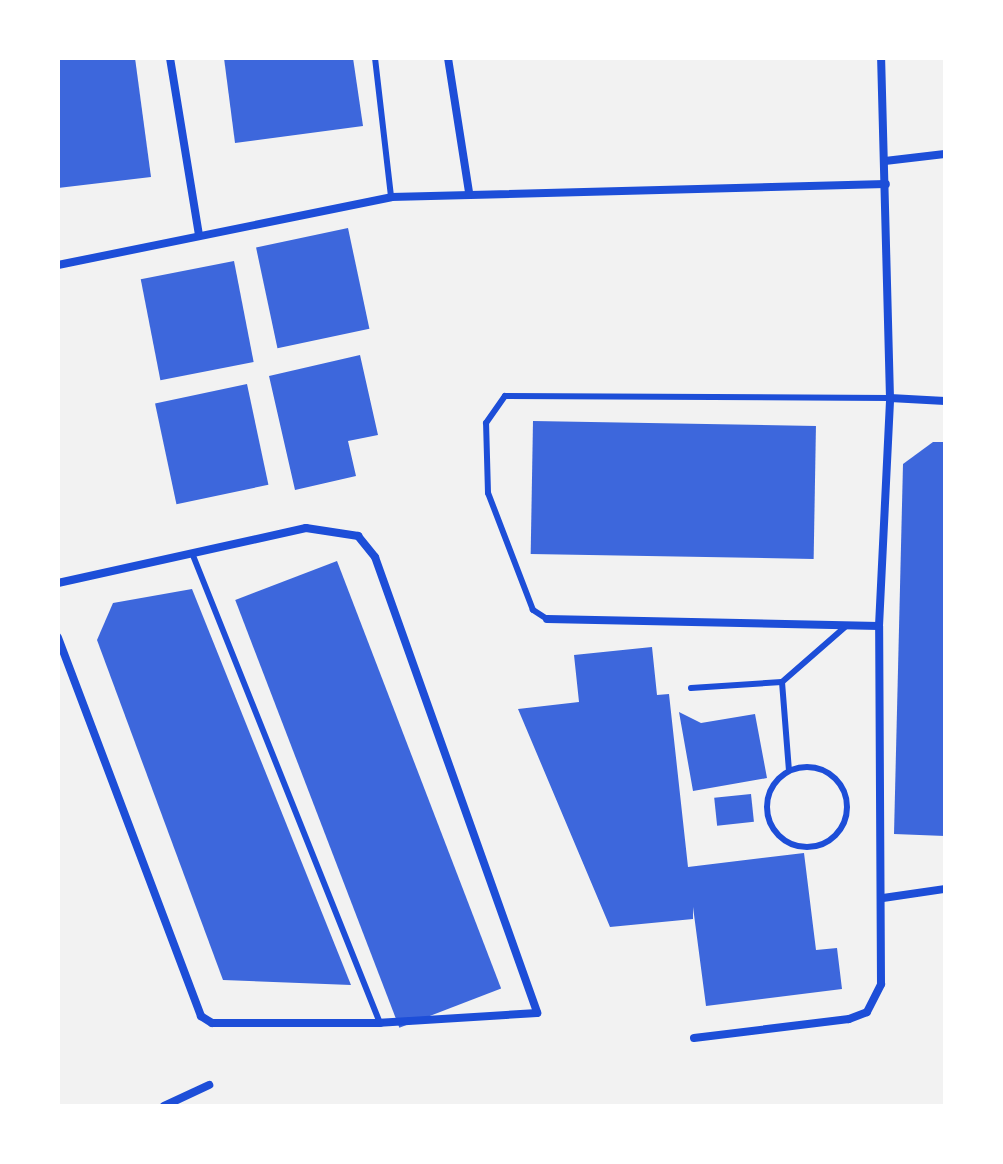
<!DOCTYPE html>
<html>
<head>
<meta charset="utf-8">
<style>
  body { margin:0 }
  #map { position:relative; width:1003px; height:1164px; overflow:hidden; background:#f2f2f2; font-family:"Work Sans",sans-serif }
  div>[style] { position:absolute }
  .building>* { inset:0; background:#3d67dc; transform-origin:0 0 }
  .service>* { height:6px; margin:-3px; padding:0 3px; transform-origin:3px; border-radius:3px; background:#1d4ed8 }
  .service>.ring { margin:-3px; padding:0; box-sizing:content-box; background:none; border:6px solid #1d4ed8; border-radius:50% }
  .minor>* { height:8px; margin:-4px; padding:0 4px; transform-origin:4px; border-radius:4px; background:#1d4ed8 }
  span { translate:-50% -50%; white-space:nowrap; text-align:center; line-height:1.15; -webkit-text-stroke:8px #fff; paint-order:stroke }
  .frame { position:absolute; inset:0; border:60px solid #fff; pointer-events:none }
</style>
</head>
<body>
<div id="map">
  <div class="building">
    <div style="clip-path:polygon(58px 58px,135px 58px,151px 177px,58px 188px)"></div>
    <div style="clip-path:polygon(224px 58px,353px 58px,363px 126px,235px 143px)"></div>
    <div style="left:348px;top:228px;width:103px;height:94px;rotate:78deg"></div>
    <div style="left:234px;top:261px;width:103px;height:95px;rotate:79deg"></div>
    <div style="clip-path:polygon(360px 355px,378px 435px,348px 441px,356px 476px,295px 490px,269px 376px)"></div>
    <div style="left:247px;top:384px;width:103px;height:94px;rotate:78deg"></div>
    <div style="left:533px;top:421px;width:283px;height:133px;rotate:1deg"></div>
    <div style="clip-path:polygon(933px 442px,945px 442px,945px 836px,894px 834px,903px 464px)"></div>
    <div style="left:337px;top:561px;width:458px;height:109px;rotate:69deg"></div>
    <div style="clip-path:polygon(192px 589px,351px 985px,223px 980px,97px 640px,113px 603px)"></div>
    <div style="clip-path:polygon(652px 647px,657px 695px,669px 694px,688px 867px,804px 853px,816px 950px,837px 948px,842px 989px,706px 1006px,693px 907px,693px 919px,610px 927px,518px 709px,579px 702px,574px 655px)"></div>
    <div style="clip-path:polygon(679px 712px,701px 723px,755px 714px,767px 778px,693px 791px)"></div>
    <div style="left:751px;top:794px;width:28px;height:37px;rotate:84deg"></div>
  </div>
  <div class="service">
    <div style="left:375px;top:58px;width:140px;rotate:83.4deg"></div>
    <div style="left:192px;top:553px;width:506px;rotate:68.2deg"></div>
    <div style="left:547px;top:619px;width:17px;rotate:-147deg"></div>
    <div style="left:533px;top:610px;width:125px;rotate:-111deg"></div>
    <div style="left:488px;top:493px;width:70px;rotate:-91.6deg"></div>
    <div style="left:486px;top:423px;width:33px;rotate:-55deg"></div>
    <div style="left:505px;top:396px;width:385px;rotate:0.3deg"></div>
    <div style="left:782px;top:682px;width:88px;rotate:85.5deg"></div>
    <div style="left:691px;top:688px;width:91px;rotate:-3.8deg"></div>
    <div style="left:782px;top:682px;width:84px;rotate:-41.1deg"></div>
    <div class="ring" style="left:767px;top:767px;width:74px;height:74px"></div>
  </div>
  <div class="minor">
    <div style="left:170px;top:58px;width:180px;rotate:80.7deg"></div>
    <div style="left:448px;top:58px;width:136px;rotate:81.1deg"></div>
    <div style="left:885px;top:161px;width:60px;rotate:-6.7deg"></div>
    <div style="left:58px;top:265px;width:340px;rotate:-11.5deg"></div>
    <div style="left:391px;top:197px;width:495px;rotate:-1.5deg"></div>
    <div style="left:890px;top:398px;width:55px;rotate:3.1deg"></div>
    <div style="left:58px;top:583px;width:254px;rotate:-12.5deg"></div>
    <div style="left:306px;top:528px;width:53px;rotate:8.7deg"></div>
    <div style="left:358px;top:536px;width:27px;rotate:51deg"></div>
    <div style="left:375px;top:557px;width:484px;rotate:70.4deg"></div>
    <div style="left:537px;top:1013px;width:157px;rotate:176.4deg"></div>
    <div style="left:380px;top:1023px;width:168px;rotate:180deg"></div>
    <div style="left:212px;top:1023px;width:13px;rotate:-148deg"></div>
    <div style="left:201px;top:1016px;width:405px;rotate:-110.7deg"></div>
    <div style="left:547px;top:619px;width:332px;rotate:1.2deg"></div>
    <div style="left:883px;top:898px;width:63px;rotate:-8.3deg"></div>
    <div style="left:694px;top:1038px;width:156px;rotate:-7deg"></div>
    <div style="left:849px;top:1019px;width:19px;rotate:-21deg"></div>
    <div style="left:867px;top:1012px;width:31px;rotate:-63deg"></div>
    <div style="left:881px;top:984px;width:358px;rotate:-90.3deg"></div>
    <div style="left:879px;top:626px;width:228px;rotate:-87.2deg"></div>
    <div style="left:890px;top:398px;width:340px;rotate:-91.5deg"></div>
    <div style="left:164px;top:1106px;width:50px;rotate:-25deg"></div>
  </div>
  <div class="frame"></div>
</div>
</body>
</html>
